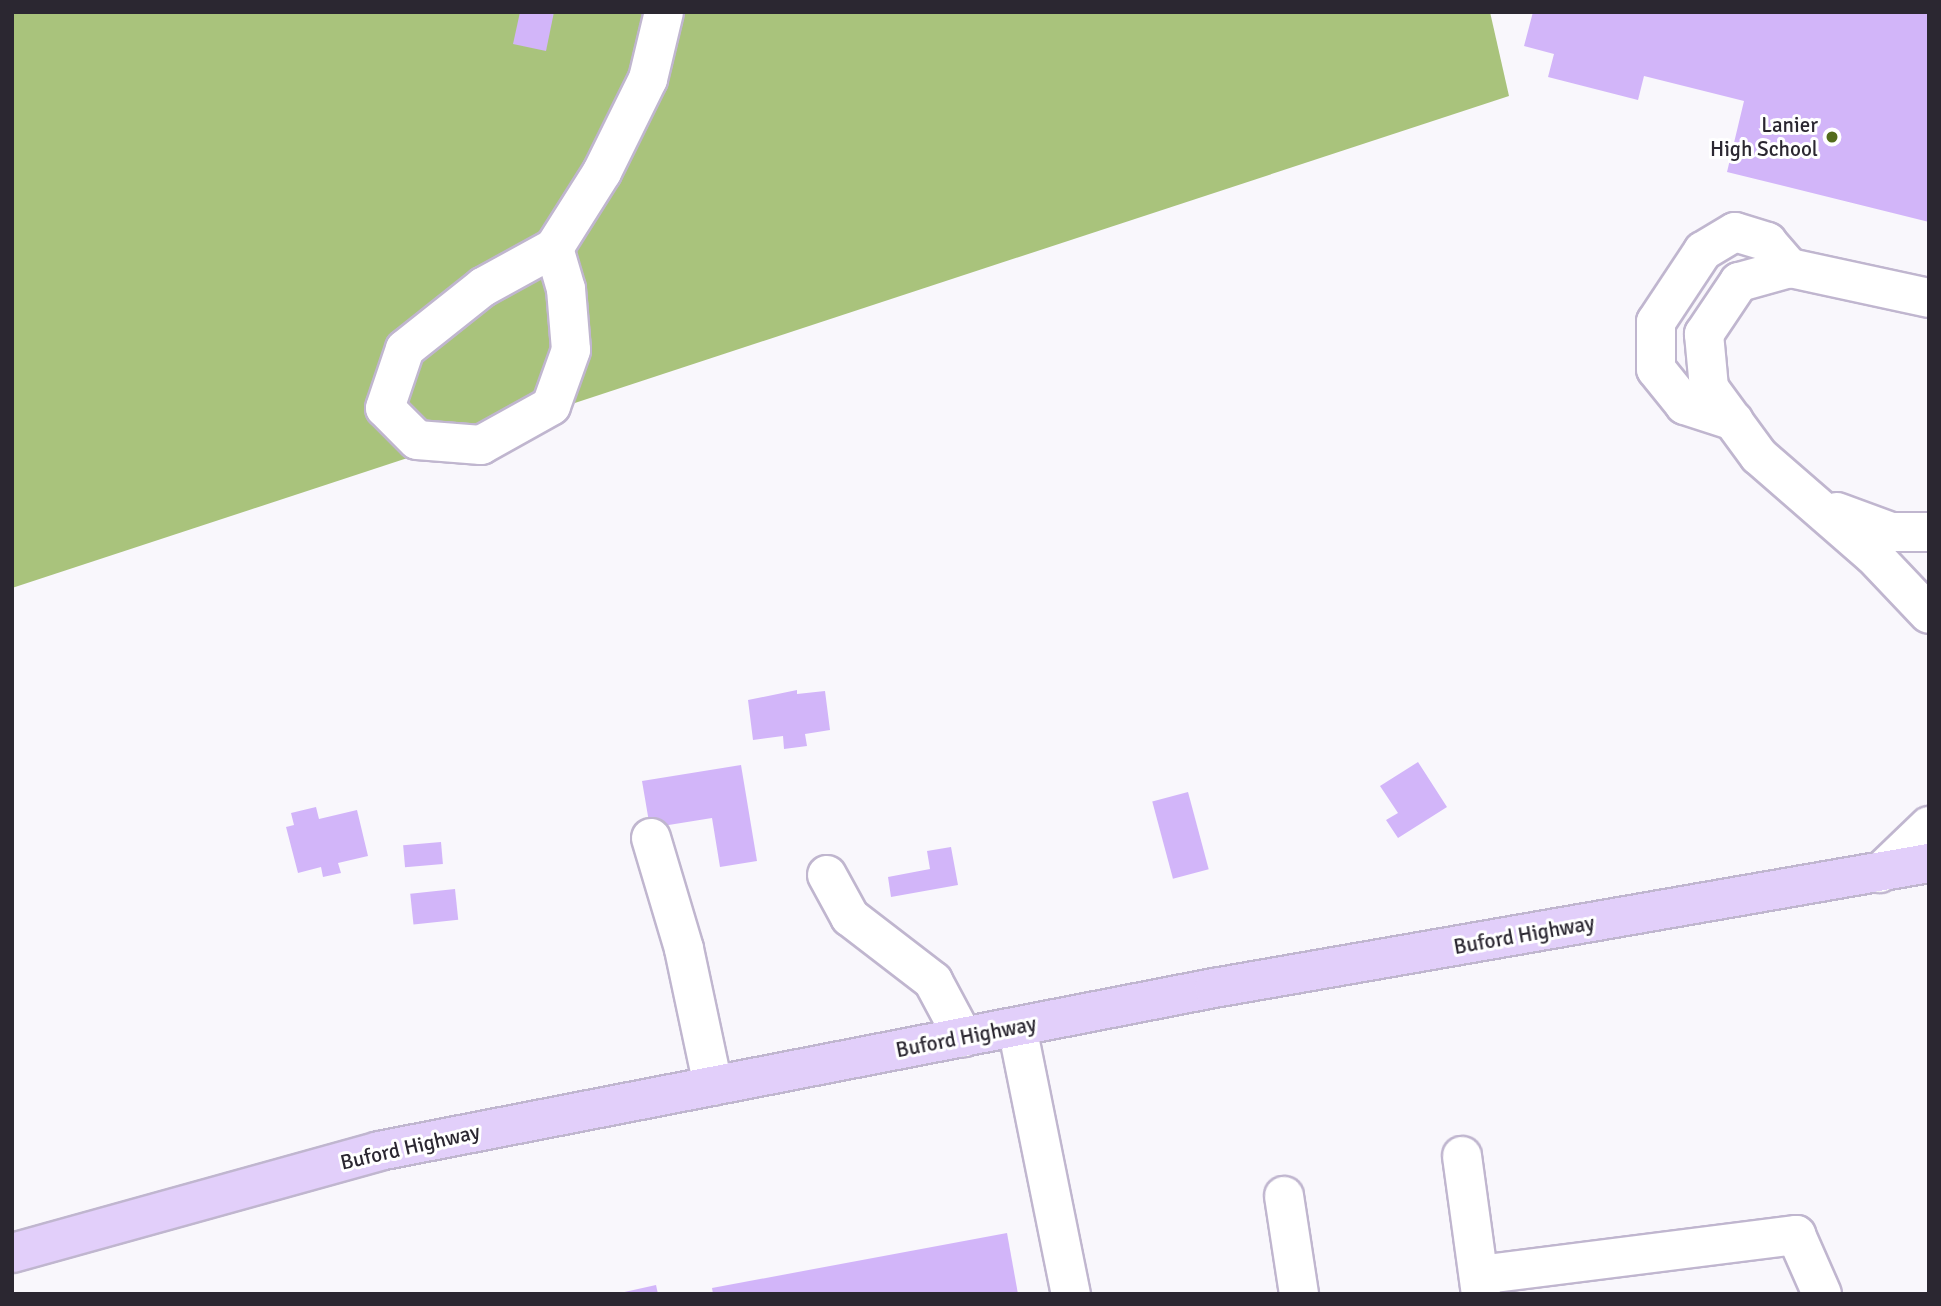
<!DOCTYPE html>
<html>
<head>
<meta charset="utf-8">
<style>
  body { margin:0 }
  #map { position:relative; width:1941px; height:1306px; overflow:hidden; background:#f9f7fc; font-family:Signika,sans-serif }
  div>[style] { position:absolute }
  .forest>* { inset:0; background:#a9c37c }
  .building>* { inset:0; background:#d2b5f9; transform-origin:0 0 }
  .roads { filter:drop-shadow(2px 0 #c0b6cf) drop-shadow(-2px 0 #c0b6cf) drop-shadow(0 2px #c0b6cf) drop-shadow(0 -2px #c0b6cf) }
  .minor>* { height:38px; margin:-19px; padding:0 19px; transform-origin:19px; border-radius:19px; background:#fff }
  .major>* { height:38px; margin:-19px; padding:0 19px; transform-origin:19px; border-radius:19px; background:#e2cffa }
  .dots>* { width:19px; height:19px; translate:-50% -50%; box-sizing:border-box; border:4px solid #fff; border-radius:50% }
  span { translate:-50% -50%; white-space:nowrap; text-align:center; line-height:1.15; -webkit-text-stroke:6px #fff; paint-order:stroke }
  .poi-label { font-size:21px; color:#2b2731 }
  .right { translate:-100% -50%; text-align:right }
  .street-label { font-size:21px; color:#2b2731 }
  .frame { position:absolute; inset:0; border:14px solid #2b2731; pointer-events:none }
</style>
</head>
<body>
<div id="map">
  <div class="forest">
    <div style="clip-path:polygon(12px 12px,1490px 12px,1509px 96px,12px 588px)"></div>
  </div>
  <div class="building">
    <div style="clip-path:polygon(520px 12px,554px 12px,546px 51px,513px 44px)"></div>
    <div style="clip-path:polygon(1533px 12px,1929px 12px,1929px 222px,1727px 172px,1744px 101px,1644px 76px,1638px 100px,1548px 77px,1554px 54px,1524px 46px)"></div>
    <div style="clip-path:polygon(797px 690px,797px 694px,825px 691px,830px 730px,805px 734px,807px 746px,784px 749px,783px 736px,753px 740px,748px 700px)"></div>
    <div style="clip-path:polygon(1418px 762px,1447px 807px,1398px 838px,1386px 820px,1398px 813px,1380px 786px)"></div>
    <div style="clip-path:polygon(741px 765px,757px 861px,720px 867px,712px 818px,650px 828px,642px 781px)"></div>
    <div style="left:1188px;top:792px;width:80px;height:37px;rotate:75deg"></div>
    <div style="clip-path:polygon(316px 807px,319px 819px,357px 810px,368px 856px,338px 863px,341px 873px,323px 877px,321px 867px,298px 873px,286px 827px,294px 825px,291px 813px)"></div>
    <div style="left:441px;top:842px;width:22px;height:38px;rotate:85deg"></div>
    <div style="clip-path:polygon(951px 847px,958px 885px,891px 897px,888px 877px,930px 869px,927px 851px)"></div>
    <div style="left:455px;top:889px;width:31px;height:45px;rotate:84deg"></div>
    <div style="clip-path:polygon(1007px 1233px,1018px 1294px,713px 1294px,712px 1288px)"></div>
    <div style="clip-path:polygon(656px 1285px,658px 1294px,620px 1294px,620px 1293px)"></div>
  </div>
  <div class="roads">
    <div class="minor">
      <div style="left:554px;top:248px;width:43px;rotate:73.7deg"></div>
      <div style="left:566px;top:289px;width:61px;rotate:85.3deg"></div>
      <div style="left:571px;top:350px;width:59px;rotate:109.7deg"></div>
      <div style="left:551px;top:406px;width:80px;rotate:150.9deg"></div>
      <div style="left:481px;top:445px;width:64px;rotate:-175.5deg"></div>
      <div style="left:417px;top:440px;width:45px;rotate:-135deg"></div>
      <div style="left:385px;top:408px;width:62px;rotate:-71.3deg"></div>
      <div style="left:405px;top:349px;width:100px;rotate:-38.5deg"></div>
      <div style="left:483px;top:287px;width:81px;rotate:-28.8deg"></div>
      <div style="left:554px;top:248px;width:90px;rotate:-57.7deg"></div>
      <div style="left:602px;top:172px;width:104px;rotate:-63.7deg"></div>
      <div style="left:648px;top:79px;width:69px;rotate:-76.6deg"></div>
      <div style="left:1929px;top:298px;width:142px;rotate:-167.8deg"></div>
      <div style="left:1790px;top:268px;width:53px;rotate:164.6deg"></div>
      <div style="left:1739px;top:282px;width:63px;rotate:123.9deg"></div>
      <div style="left:1704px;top:334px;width:54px;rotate:84.7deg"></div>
      <div style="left:1709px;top:388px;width:84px;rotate:53.7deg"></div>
      <div style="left:1759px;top:456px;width:151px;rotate:41deg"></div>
      <div style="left:1873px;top:555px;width:81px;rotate:46.5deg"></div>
      <div style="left:1734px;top:421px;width:52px;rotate:-161.9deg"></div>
      <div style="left:1685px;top:405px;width:46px;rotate:-128.9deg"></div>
      <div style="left:1656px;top:369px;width:47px;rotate:-90deg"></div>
      <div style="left:1656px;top:322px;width:85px;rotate:-56.5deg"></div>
      <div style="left:1703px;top:251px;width:37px;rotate:-31deg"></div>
      <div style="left:1735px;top:232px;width:34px;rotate:17deg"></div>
      <div style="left:1767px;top:242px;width:35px;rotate:49deg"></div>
      <div style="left:1837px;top:512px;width:58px;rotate:20.3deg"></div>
      <div style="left:1891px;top:532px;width:38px"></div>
      <div style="left:651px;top:838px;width:116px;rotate:73.4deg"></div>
      <div style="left:684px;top:949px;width:140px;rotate:78deg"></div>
      <div style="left:1880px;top:873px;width:68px;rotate:-43.8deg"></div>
      <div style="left:827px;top:875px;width:48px;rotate:61.3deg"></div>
      <div style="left:850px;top:917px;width:105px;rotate:37.6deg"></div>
      <div style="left:933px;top:981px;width:64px;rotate:61.8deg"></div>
      <div style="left:1017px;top:1027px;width:272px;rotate:78.6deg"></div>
      <div style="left:1462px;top:1156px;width:139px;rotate:82.2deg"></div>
      <div style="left:1284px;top:1196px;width:99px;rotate:81.3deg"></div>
      <div style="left:1479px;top:1275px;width:320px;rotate:-7.2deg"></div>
      <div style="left:1796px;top:1235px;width:64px;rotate:66.2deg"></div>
    </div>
    <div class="major">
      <div style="left:12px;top:1253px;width:381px;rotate:-15.5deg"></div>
      <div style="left:379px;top:1151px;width:851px;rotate:-11.05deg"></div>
      <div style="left:1214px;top:988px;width:726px;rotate:-9.92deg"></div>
    </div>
  </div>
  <div class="dots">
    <div style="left:1832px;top:137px;background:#536b1c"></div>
  </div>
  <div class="poi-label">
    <span class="right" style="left:1818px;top:137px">Lanier<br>High School</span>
  </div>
  <div class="street-label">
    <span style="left:1524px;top:935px;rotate:-10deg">Buford Highway</span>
    <span style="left:966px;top:1037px;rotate:-11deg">Buford Highway</span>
    <span style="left:410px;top:1147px;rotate:-13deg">Buford Highway</span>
  </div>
  <div class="frame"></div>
</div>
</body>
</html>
